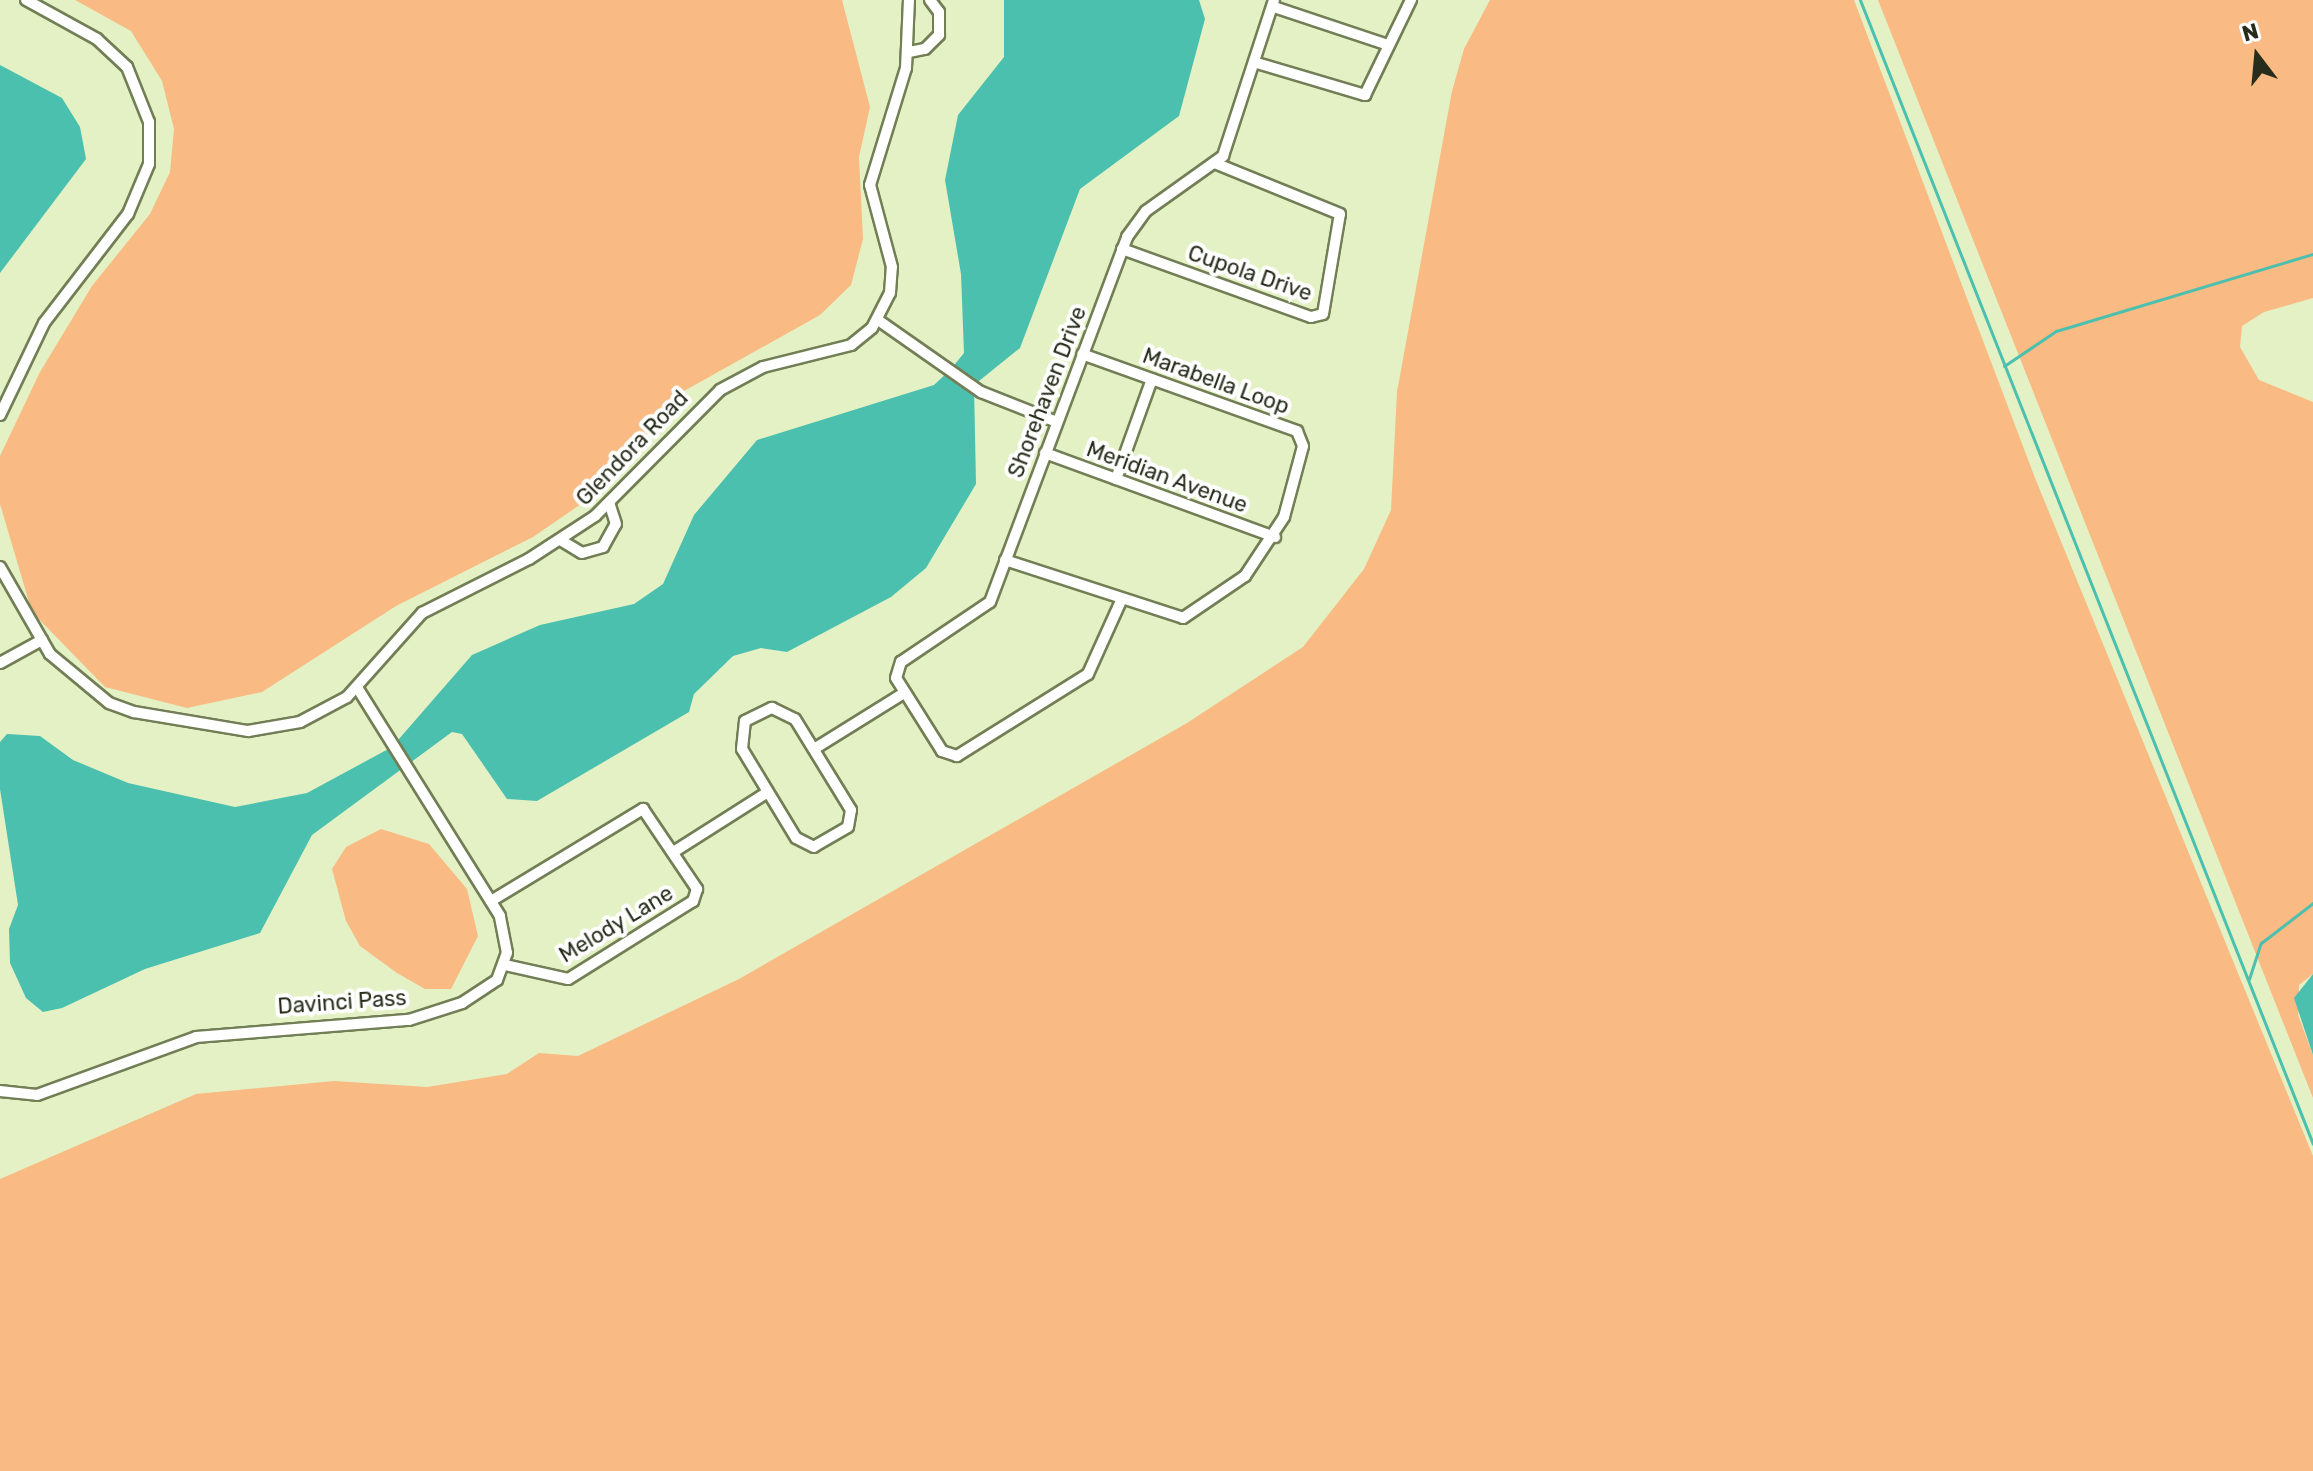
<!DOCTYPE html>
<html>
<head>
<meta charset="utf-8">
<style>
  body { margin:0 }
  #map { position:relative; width:2313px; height:1471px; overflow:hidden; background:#e3f1c4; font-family:Rubik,sans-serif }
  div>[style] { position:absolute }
  .green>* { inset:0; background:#f9ba83 }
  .water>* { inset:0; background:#4cc0af }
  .stream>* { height:3px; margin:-1.5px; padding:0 1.5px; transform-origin:1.5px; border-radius:1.5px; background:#4cc0af }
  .roads { filter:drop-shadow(2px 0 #727e55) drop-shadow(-2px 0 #727e55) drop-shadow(0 2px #727e55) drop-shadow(0 -2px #727e55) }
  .street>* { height:10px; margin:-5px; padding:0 5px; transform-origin:5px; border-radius:5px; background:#fff }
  span { translate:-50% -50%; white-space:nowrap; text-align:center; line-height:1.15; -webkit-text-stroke:8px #fff; paint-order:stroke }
  .street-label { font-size:22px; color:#272c1b }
  .north { position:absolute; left:2217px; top:16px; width:80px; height:80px; -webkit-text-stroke:6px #fff; paint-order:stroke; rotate:344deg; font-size:22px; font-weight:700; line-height:32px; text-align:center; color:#272c1b }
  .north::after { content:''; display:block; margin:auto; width:28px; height:36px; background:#272c1b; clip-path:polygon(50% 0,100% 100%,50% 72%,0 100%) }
</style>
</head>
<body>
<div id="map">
  <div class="green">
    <div style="clip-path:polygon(75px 0,842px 0,870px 107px,859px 157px,863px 239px,851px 285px,820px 315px,684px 391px,597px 493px,533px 537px,396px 606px,262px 692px,187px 708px,105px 687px,32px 612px,0 504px,0 456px,40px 372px,92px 286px,150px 214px,170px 172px,174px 129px,162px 81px,131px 31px)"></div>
    <div style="clip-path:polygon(1490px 0,1854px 0,2035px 478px,2313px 1156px,2313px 1471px,0 1471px,0 1179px,196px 1094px,334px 1081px,427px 1087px,507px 1074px,539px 1053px,578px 1056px,739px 979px,1187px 723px,1303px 647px,1364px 569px,1391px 510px,1397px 392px,1452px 91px,1464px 49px)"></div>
    <div style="clip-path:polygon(1878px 0,2313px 0,2313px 298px,2264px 312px,2242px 326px,2240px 347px,2259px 380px,2313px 402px,2313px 974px,2299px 985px,2298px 1015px,2313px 1055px,2313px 1098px)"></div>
    <div style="clip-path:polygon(381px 829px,429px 844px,467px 889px,478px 936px,451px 989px,425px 989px,397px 973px,360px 946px,346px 921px,332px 869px,346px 847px)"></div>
  </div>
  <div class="water">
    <div style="clip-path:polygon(1004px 0,1199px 0,1205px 19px,1179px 116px,1080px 189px,1020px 348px,974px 385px,976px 484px,926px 568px,891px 597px,787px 652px,761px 648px,733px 656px,694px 694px,689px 712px,537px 801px,507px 799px,462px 734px,452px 732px,312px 835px,260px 933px,145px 969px,62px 1008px,43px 1012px,26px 998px,10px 963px,9px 929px,18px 905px,0 789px,0 742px,7px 734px,40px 736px,73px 760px,128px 783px,235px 807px,307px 793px,392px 747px,472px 655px,540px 625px,634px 604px,663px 584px,694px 515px,757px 440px,934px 385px,951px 369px,964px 353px,961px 274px,945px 180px,958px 115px,1004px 57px)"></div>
    <div style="clip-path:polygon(0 65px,62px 98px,80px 127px,86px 159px,0 273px)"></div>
    <div style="clip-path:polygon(2313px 974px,2313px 1055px,2294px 998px)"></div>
  </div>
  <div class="stream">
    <div style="left:1860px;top:0;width:1230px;rotate:68.4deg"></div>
    <div style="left:2004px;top:366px;width:63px;rotate:-33.9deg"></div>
    <div style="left:2056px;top:331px;width:268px;rotate:-16.7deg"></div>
    <div style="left:2249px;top:979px;width:38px;rotate:-72deg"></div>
    <div style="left:2261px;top:943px;width:66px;rotate:-37.6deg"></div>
  </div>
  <div class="roads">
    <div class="street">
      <div style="left:1274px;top:7px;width:120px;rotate:18.4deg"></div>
      <div style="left:909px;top:52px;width:16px;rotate:-11deg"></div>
      <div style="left:925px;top:49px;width:20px;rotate:-45deg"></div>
      <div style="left:939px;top:35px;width:23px;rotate:-90deg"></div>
      <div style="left:939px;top:12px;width:15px;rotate:-127deg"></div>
      <div style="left:1257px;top:63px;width:113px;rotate:16.5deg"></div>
      <div style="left:1365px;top:95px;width:106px;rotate:-64.2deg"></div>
      <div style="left:1122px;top:249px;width:201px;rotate:19.8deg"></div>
      <div style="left:1311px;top:317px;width:12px;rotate:-14deg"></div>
      <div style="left:1323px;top:314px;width:101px;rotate:-80.4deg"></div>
      <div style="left:1340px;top:214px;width:133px;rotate:-157.9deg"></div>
      <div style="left:878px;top:320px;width:126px;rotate:35deg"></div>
      <div style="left:981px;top:392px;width:82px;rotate:21.5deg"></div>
      <div style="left:0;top:415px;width:102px;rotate:-64.4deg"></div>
      <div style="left:44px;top:323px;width:138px;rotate:-52.4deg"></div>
      <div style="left:128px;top:214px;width:54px;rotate:-67.2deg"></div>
      <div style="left:149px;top:164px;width:42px;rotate:-90deg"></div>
      <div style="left:149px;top:122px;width:59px;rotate:-111.8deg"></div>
      <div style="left:127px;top:67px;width:41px;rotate:-137deg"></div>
      <div style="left:97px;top:39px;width:81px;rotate:-151.2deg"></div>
      <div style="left:1045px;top:453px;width:245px;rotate:20.1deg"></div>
      <div style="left:1116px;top:479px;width:106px;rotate:-70.2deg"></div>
      <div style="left:562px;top:541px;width:23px;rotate:31deg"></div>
      <div style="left:582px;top:553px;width:22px;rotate:-16deg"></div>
      <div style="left:603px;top:547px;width:26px;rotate:-61deg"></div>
      <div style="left:616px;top:524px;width:22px;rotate:-108deg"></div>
      <div style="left:1005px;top:560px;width:187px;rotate:18deg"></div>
      <div style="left:1183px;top:618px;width:75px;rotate:-34.1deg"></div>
      <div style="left:1245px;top:576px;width:71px;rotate:-56.5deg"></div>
      <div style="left:1284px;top:517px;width:73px;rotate:-75deg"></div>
      <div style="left:1303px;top:446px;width:16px;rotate:-112deg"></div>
      <div style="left:1297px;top:431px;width:228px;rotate:-160.3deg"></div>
      <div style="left:0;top:567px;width:100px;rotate:60.1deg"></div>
      <div style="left:50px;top:654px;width:77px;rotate:39.7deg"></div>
      <div style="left:109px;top:703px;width:27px;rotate:20deg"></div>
      <div style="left:134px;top:712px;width:116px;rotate:9.5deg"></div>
      <div style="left:248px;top:731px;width:53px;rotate:-9.8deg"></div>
      <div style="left:300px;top:722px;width:53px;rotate:-28deg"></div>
      <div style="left:347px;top:697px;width:113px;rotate:-48.2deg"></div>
      <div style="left:422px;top:613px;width:120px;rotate:-26.8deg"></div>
      <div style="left:529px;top:559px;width:79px;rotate:-33.1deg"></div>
      <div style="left:595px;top:516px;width:177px;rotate:-45.2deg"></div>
      <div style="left:720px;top:390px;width:49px;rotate:-28.1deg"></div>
      <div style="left:763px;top:367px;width:91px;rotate:-14deg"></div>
      <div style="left:851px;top:345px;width:27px;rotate:-39deg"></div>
      <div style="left:872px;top:328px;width:39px;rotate:-63deg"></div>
      <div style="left:890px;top:293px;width:26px;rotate:-86deg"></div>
      <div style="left:892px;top:267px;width:85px;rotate:-105deg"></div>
      <div style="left:870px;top:185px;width:122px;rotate:-72.9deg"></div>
      <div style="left:906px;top:68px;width:68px;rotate:-87.5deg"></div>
      <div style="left:1120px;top:603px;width:78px;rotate:114.3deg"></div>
      <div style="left:1088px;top:674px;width:155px;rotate:148deg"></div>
      <div style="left:957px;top:756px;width:16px;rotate:-162deg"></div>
      <div style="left:942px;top:751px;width:86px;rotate:-122.2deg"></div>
      <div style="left:896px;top:678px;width:17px;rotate:-73deg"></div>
      <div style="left:901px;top:662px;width:107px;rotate:-34deg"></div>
      <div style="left:990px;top:602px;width:390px;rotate:-69.4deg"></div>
      <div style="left:1127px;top:237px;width:32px;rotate:-54deg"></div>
      <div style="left:1146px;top:211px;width:95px;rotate:-35.5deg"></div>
      <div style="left:1223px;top:156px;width:164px;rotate:-71.9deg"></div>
      <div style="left:0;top:663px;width:48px;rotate:-28.7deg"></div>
      <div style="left:772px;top:708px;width:25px;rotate:26deg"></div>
      <div style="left:795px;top:719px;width:107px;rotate:58.4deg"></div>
      <div style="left:851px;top:810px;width:17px;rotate:100deg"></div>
      <div style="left:848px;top:827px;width:39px;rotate:150deg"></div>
      <div style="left:814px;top:847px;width:20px;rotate:-153deg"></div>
      <div style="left:796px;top:838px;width:104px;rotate:-121.2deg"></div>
      <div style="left:742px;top:749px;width:28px;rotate:-84deg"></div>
      <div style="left:745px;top:721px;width:30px;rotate:-26deg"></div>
      <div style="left:814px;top:749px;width:106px;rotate:-31.9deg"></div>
      <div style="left:675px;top:851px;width:110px;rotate:-32.4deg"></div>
      <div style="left:491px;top:901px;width:178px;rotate:-31.2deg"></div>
      <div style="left:643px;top:809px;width:97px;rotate:56deg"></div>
      <div style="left:697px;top:889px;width:13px;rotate:108deg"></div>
      <div style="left:693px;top:901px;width:147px;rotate:148deg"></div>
      <div style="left:568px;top:979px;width:65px;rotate:-167.5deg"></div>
      <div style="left:0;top:1091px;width:37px;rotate:6deg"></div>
      <div style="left:37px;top:1095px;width:169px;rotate:-20deg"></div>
      <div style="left:196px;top:1037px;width:214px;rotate:-4.6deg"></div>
      <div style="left:409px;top:1020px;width:56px;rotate:-17.8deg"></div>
      <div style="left:462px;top:1003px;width:42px;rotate:-33.3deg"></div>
      <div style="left:497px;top:980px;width:29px;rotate:-70deg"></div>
      <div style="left:507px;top:953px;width:38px;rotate:-101deg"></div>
      <div style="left:500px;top:916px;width:270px;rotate:-122deg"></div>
    </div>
  </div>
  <div class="street-label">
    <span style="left:1250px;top:273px;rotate:19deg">Cupola Drive</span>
    <span style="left:1216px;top:381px;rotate:20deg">Marabella Loop</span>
    <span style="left:1047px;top:392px;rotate:-69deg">Shorehaven Drive</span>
    <span style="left:632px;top:448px;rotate:-46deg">Glendora Road</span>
    <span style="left:1167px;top:477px;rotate:20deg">Meridian Avenue</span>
    <span style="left:616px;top:924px;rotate:-31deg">Melody Lane</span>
    <span style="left:342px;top:1002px;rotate:-4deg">Davinci Pass</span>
  </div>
  <div class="north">N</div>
</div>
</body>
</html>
